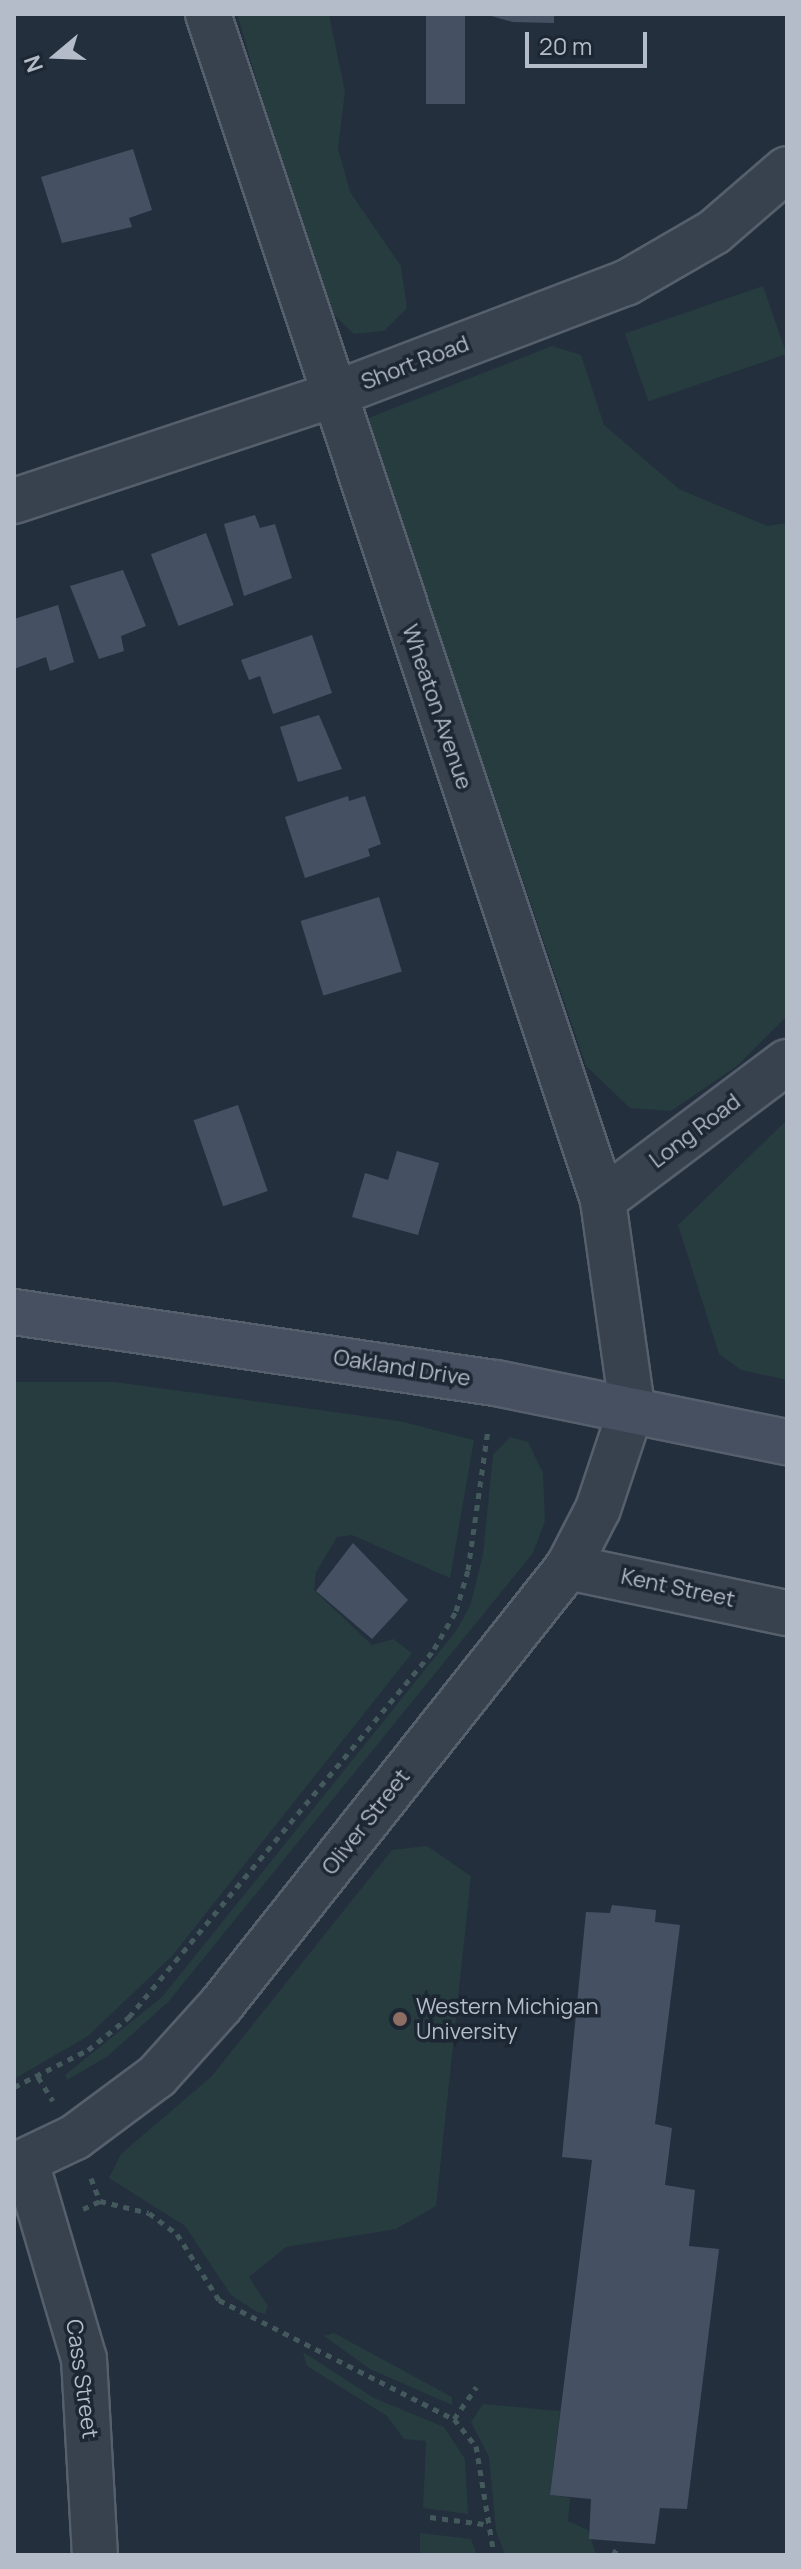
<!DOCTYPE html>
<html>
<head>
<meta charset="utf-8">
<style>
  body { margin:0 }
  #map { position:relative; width:801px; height:2569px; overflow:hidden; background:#242f3e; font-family:Manrope,sans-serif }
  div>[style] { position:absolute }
  .green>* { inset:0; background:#263c3f; transform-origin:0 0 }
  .building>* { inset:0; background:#455162; transform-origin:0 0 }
  .path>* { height:5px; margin-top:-2.5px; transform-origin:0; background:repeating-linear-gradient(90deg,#44595c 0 6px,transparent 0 12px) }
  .roads { filter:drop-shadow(2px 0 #565f6c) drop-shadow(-2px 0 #565f6c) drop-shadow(0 2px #565f6c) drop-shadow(0 -2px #565f6c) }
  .street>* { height:44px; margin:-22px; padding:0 22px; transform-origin:22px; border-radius:22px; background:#38414e }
  .secondary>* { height:44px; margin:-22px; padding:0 22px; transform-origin:22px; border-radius:22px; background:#465061 }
  .dots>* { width:22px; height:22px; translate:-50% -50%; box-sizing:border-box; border:4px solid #1d2633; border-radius:50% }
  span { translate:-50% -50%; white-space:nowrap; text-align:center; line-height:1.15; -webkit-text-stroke:7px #1d2633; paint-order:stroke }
  .street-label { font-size:22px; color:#b4bcc9 }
  .poi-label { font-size:22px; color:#b4bcc9 }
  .left { translate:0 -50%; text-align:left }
  .frame { position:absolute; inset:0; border:16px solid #b4bcc9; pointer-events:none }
  .north { position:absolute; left:16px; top:16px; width:80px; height:80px; -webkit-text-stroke:6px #1d2633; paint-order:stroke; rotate:251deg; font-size:22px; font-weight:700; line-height:32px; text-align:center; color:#b4bcc9 }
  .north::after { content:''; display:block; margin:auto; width:28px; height:36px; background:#b4bcc9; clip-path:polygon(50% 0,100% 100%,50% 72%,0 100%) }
  .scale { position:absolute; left:525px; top:32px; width:122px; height:36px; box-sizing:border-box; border:4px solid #b4bcc9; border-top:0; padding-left:10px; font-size:24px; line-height:28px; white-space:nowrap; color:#b4bcc9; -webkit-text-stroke:6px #1d2633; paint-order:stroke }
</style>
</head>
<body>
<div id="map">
  <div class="green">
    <div style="clip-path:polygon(237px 14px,329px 14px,345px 92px,338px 148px,350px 192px,401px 266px,407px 308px,384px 331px,354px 334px,334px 315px,316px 282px)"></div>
    <div style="left:763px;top:286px;width:72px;height:146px;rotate:71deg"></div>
    <div style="clip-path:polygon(552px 346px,581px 355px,604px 425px,679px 489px,767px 526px,787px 523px,787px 1016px,737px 1066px,671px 1111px,630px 1108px,586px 1066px,366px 419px)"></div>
    <div style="clip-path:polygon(787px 1120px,787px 1380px,741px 1370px,719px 1354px,678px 1225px)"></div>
    <div style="clip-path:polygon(14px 1382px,115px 1382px,399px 1421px,474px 1440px,450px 1578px,352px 1535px,337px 1537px,316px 1572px,314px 1590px,372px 1645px,393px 1639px,412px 1653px,172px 1956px,88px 2036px,14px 2079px)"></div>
    <div style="clip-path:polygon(510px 1437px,528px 1442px,543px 1473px,545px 1521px,533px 1553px,168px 2002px,108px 2056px,67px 2080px,65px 2075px,162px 1997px,456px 1631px,470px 1606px,483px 1554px,493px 1455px)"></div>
    <div style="clip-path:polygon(427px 1846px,471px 1876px,436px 2206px,396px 2229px,286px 2247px,249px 2277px,268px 2306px,265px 2314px,257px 2312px,231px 2295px,185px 2226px,109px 2178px,121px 2154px,211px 2077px,392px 1850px)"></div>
    <div style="clip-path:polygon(334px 2333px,452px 2397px,452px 2405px,370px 2369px,324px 2336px)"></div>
    <div style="clip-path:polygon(303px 2352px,374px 2398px,444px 2427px,465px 2459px,468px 2514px,423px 2508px,426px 2441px,404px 2439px,387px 2416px,307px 2366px)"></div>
    <div style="clip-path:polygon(483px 2404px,560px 2411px,550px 2495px,570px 2498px,568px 2521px,588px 2530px,596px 2555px,505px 2555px,496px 2531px,489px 2457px,471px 2422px)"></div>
    <div style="clip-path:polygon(420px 2533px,471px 2539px,477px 2555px,420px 2555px)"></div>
  </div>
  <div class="building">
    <div style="left:426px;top:14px;width:39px;height:90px"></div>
    <div style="clip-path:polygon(484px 14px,554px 14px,554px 23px,513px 22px)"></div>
    <div style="clip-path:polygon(133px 149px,152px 210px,129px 218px,132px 227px,62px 243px,41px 177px)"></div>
    <div style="clip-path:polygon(255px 515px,260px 528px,275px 524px,292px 578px,244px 596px,224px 524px)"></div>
    <div style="left:206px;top:533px;width:77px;height:59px;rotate:69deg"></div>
    <div style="clip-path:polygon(123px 570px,146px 626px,121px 636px,124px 651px,99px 659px,70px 586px)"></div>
    <div style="clip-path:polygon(58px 605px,74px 662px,50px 671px,46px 657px,14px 669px,14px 619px)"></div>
    <div style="clip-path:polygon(312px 635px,332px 693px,273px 714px,260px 676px,249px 680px,241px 660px)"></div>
    <div style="clip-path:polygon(319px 715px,342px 769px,298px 782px,280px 727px)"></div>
    <div style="clip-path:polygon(348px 796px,349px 801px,365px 796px,381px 844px,368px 849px,370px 856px,305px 878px,285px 817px)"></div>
    <div style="left:379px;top:897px;width:78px;height:82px;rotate:73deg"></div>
    <div style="left:238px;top:1105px;width:91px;height:47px;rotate:71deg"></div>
    <div style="clip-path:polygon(397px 1151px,439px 1163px,418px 1235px,352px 1217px,365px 1173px,388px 1180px)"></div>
    <div style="clip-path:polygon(353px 1543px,408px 1600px,372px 1639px,316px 1591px)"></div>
    <div style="clip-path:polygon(612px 1905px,656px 1910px,655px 1922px,680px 1925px,655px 2124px,672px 2128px,665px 2185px,695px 2190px,689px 2246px,719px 2249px,687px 2509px,660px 2508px,655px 2544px,589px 2539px,591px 2499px,550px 2495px,592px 2160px,562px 2157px,586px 1912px,610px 1913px)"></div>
  </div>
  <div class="path">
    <div style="left:38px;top:2077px;width:28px;rotate:58deg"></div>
    <div style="left:14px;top:2087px;width:83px;rotate:-26.6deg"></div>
    <div style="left:88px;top:2050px;width:53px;rotate:-38.8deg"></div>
    <div style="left:129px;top:2017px;width:478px;rotate:-50.3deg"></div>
    <div style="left:434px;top:1649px;width:44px;rotate:-59.9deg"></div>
    <div style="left:456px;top:1611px;width:43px;rotate:-73.7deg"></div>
    <div style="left:468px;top:1570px;width:141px;rotate:-81.9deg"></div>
    <div style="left:91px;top:2178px;width:25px;rotate:69deg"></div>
    <div style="left:100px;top:2201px;width:50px;rotate:13.8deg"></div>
    <div style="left:149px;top:2213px;width:35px;rotate:37deg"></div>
    <div style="left:177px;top:2234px;width:78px;rotate:57.5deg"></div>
    <div style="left:219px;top:2300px;width:263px;rotate:26.9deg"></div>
    <div style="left:454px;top:2419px;width:35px;rotate:51deg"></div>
    <div style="left:476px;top:2446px;width:110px;rotate:80.6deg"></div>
    <div style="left:83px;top:2209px;width:19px;rotate:-25deg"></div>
    <div style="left:454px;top:2419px;width:39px;rotate:-55deg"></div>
    <div style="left:430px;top:2517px;width:54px;rotate:7.4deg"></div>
    <div style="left:613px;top:2555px;width:12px;rotate:-59deg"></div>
  </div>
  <div class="roads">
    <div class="street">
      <div style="left:14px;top:501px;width:335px;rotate:-18.4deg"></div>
      <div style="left:332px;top:395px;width:315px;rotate:-20.9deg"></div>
      <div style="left:626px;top:283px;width:102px;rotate:-30.1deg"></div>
      <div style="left:714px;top:232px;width:96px;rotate:-40.8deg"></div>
      <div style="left:603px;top:1200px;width:230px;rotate:-36.9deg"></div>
      <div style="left:568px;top:1567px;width:224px;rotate:11.9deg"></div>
      <div style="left:26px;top:2162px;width:205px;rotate:73.6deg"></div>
      <div style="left:84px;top:2359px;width:196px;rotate:86.8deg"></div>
      <div style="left:14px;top:2166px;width:68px;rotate:-25.4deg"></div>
      <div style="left:75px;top:2137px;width:102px;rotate:-36.6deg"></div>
      <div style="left:157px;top:2076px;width:96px;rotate:-48deg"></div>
      <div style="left:221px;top:2005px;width:559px;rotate:-51.61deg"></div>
      <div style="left:568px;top:1567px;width:65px;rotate:-62.7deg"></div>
      <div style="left:598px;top:1509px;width:108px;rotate:-71.6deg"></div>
      <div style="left:632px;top:1407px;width:209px;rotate:-98deg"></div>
      <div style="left:603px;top:1200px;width:1250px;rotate:-108.42deg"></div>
    </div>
    <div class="secondary">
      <div style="left:14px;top:1312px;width:487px;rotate:8.4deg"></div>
      <div style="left:496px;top:1383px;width:297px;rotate:11.5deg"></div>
    </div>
  </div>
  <div class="dots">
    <div style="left:400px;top:2019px;background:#8d6e63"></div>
  </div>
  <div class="street-label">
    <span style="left:415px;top:363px;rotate:-21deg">Short Road</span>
    <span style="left:437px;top:707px;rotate:71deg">Wheaton Avenue</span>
    <span style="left:695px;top:1131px;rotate:-37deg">Long Road</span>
    <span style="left:402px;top:1368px;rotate:9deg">Oakland Drive</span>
    <span style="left:678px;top:1588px;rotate:12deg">Kent Street</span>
    <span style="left:366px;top:1822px;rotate:-52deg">Oliver Street</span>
    <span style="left:82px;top:2379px;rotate:82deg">Cass Street</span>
  </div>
  <div class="poi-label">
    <span class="left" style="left:416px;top:2019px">Western Michigan<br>University</span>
  </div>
  <div class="frame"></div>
  <div class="north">N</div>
  <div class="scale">20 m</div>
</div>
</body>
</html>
